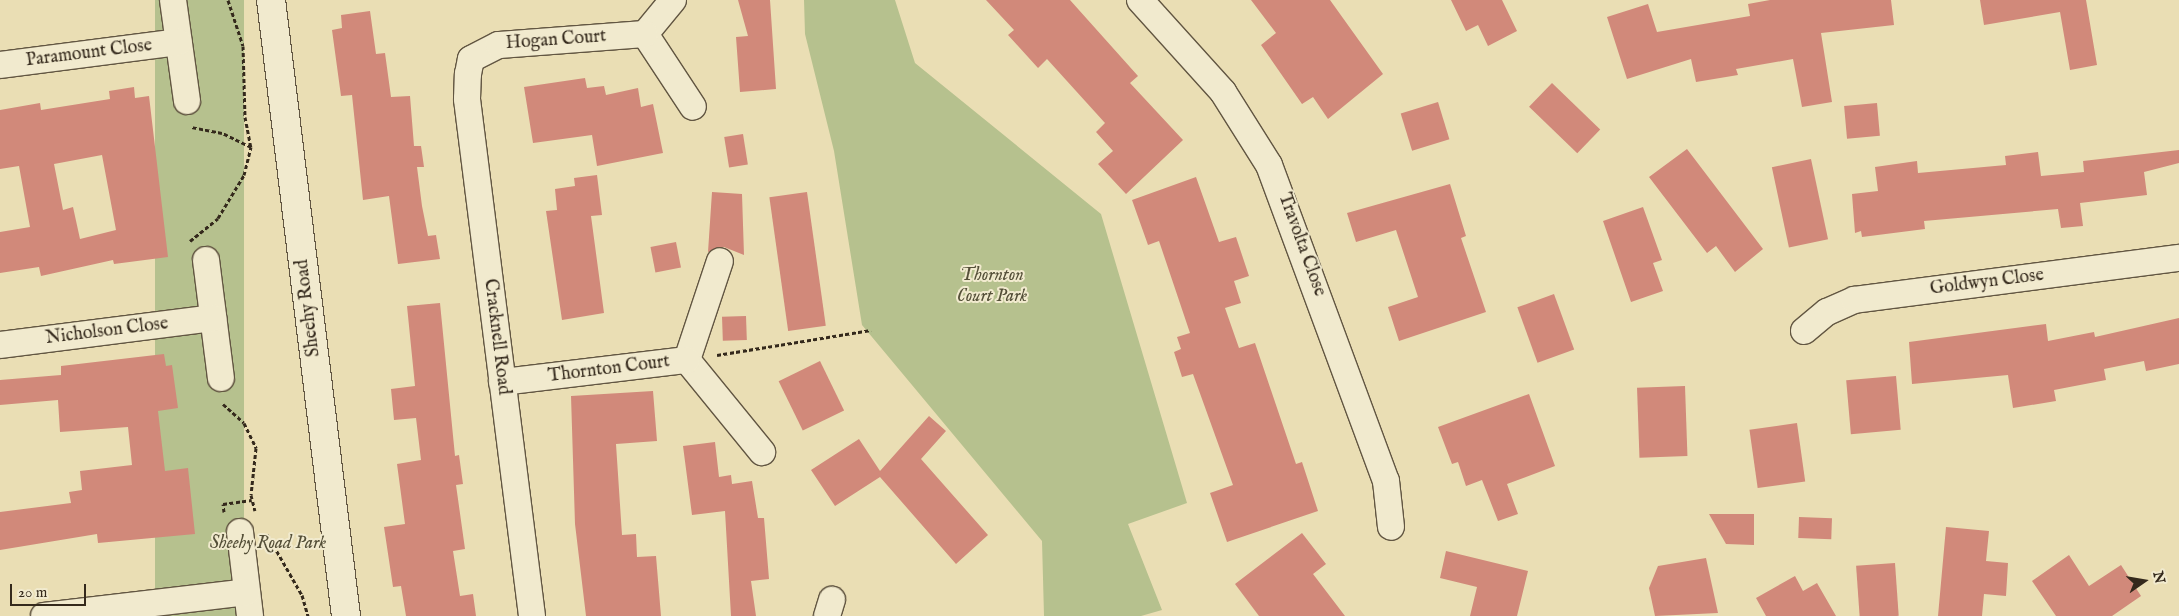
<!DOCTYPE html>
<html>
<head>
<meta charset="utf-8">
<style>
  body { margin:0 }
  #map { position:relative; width:2179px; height:616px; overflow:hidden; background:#eadeb4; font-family:"IM FELL English",serif }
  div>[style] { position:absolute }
  .green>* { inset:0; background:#b6c18e; transform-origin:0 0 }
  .building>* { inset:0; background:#d1897a; transform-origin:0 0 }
  .path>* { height:3px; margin-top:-1.5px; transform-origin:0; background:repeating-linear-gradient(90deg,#34291c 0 4px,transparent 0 6.5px) }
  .roads { filter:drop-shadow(1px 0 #625642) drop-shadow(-1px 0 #625642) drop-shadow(0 1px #625642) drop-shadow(0 -1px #625642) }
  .street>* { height:26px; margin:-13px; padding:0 13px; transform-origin:13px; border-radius:13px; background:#f1eace }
  .secondary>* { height:28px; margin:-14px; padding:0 14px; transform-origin:14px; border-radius:14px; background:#f1eace }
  span { translate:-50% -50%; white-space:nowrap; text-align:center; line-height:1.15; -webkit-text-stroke:4px #f1eace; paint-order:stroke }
  .street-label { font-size:18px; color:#34291c }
  .park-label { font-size:18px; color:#544f38; font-style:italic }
  .north { position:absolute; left:2119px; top:556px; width:50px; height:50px; -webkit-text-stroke:4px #f1eace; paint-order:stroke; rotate:77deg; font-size:14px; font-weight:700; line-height:20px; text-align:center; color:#34291c }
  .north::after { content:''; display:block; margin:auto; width:18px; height:22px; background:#34291c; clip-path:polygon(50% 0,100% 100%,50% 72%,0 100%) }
  .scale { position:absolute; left:10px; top:584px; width:76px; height:22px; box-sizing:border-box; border:2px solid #34291c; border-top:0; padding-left:6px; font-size:15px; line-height:18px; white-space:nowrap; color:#34291c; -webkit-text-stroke:4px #f1eace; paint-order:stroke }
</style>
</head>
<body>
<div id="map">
  <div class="green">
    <div style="left:155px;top:0;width:89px;height:621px"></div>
    <div style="clip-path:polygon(804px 0,895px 0,915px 63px,1101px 214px,1187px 503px,1128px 524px,1162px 610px,1141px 616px,1044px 616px,1042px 541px,862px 325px,834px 151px,805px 34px)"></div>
  </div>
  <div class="building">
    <div style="clip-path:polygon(738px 0,770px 0,776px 89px,740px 92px,736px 37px,748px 36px)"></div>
    <div style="clip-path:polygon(986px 0,1070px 0,1138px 76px,1130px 83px,1183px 140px,1126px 194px,1098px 164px,1113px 151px,1096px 132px,1105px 123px,1047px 59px,1038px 68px,1008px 35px,1014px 30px)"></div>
    <div style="clip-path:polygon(1251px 0,1330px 0,1383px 74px,1328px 119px,1313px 97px,1302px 104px,1261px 45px,1276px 33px)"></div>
    <div style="clip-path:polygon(1451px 0,1502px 0,1517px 31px,1488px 46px,1478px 25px,1466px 31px)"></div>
    <div style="clip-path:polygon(1770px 0,1891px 0,1894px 25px,1821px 33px,1832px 102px,1802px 107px,1793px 59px,1736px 69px,1738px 75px,1696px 82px,1691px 59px,1627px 79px,1607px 17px,1648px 4px,1657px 32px,1750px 16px,1748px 4px)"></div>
    <div style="clip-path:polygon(1980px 0,2086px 0,2097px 65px,2070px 70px,2060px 12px,1984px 25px)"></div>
    <div style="clip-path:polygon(370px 11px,376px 54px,385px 53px,391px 97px,410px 96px,414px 146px,421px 146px,424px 167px,417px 167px,422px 206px,428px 236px,436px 235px,440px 259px,398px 264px,389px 196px,363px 200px,352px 95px,341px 96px,332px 30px,342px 28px,341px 15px)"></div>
    <div style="clip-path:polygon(585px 78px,587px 88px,604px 86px,606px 95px,638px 88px,641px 107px,653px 104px,663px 153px,597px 166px,592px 135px,533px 143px,524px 87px)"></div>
    <div style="left:1552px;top:83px;width:67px;height:33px;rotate:44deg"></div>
    <div style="clip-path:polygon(evenodd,134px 87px,135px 98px,149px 96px,168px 257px,114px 264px,113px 260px,41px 276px,39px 267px,0 273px,0 232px,30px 227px,19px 166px,0 169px,0 110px,40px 103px,41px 110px,110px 99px,109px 91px,134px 87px,102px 155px,116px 230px,80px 239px,73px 207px,63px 210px,54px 164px,102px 155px)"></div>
    <div style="left:1438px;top:102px;width:39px;height:39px;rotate:73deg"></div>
    <div style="left:1877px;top:103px;width:33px;height:33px;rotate:85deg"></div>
    <div style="left:743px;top:134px;width:31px;height:19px;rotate:81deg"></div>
    <div style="clip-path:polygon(1687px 149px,1763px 249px,1735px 272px,1716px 246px,1707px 253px,1649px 177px)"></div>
    <div style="clip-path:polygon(2179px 150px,2179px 163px,2144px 172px,2147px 195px,2080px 203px,2083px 226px,2061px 228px,2058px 209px,1924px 221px,1925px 229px,1862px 237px,1861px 231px,1855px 233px,1852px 194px,1878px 191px,1875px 167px,1917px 161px,1918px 173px,2006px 165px,2005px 156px,2038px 152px,2041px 176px,2084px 172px,2083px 161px)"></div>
    <div style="left:1811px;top:159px;width:82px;height:40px;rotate:78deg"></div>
    <div style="clip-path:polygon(597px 175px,602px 215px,591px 216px,604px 313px,562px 320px,546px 211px,557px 210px,555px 189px,575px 186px,574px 178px)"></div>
    <div style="clip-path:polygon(1196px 177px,1219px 242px,1236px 237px,1249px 276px,1234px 281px,1241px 303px,1225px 308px,1239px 348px,1255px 343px,1296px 464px,1302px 462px,1318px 511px,1227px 542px,1210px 493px,1233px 485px,1193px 374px,1182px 377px,1174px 352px,1181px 349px,1177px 337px,1190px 333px,1159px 241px,1148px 245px,1132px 200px)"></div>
    <div style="clip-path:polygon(1450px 184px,1466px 236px,1461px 238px,1486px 312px,1399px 341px,1388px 307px,1418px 297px,1396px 230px,1356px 242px,1347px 213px)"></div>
    <div style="clip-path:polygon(712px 192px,742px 194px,744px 255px,724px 247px,708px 252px)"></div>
    <div style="left:807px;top:192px;width:135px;height:38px;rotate:82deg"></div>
    <div style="clip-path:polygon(1643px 207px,1662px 260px,1653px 263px,1663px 291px,1631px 302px,1603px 221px)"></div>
    <div style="left:676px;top:242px;width:26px;height:26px;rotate:79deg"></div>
    <div style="left:1554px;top:294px;width:59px;height:39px;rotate:70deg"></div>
    <div style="clip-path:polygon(440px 303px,455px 456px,459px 455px,463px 484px,456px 485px,465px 549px,453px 551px,460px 596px,473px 594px,476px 616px,406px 616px,401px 586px,393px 587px,384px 527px,405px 524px,397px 464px,421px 460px,416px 418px,394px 420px,391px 389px,415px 386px,407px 306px)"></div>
    <div style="left:746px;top:316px;width:24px;height:24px;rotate:88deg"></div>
    <div style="clip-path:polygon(2179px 318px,2179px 364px,2146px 371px,2144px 361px,2104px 369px,2106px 380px,2054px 390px,2056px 401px,2013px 408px,2008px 375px,1912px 384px,1909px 342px,2046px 324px,2048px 341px,2094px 332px,2095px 337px)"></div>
    <div style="clip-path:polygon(164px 354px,166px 366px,172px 365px,178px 408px,158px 411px,165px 471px,188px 468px,195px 534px,98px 543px,97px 534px,0 550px,0 512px,71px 503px,69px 492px,82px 490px,80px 471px,132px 465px,128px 427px,60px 432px,58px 400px,0 405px,0 380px,61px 375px,61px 366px)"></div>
    <div style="left:820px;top:361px;width:55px;height:46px;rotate:64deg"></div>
    <div style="left:1896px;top:376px;width:54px;height:50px;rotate:85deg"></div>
    <div style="left:1685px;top:386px;width:70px;height:48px;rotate:88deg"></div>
    <div style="clip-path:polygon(653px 391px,657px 441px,616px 444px,622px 535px,636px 534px,637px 557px,656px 556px,661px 616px,586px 616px,575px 524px,571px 396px)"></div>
    <div style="clip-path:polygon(1529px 394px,1555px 466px,1507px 484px,1518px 514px,1498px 521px,1482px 480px,1466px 486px,1458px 462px,1452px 464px,1438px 427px)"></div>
    <div style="clip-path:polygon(929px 416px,946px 431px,921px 459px,988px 535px,956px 564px,880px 477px,835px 506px,811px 470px,859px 439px,880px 471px)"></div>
    <div style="left:1797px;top:423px;width:59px;height:48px;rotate:82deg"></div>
    <div style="clip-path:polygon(715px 442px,719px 477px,731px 475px,732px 484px,752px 481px,758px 518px,764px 518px,769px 579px,751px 581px,756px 616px,731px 616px,725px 511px,692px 515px,683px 446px)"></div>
    <div style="clip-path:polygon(1709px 514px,1754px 514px,1754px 545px,1726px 544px)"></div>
    <div style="left:1799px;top:517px;width:33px;height:21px;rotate:2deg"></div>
    <div style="clip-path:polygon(1946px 527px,1989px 531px,1986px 561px,2008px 563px,2006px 596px,1984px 594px,1982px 616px,1938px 616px)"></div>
    <div style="clip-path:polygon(1302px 533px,1326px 564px,1313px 574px,1345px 616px,1259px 616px,1235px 584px)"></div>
    <div style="clip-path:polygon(1446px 551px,1528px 571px,1517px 616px,1470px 616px,1477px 587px,1440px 578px)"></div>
    <div style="clip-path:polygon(2069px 555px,2089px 586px,2121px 565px,2141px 596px,2112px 616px,2056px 616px,2032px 581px)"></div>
    <div style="clip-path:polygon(1706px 558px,1718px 613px,1655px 616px,1649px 588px,1658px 566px)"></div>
    <div style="left:1895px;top:563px;width:53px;height:39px;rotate:86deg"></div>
    <div style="clip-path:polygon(1795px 576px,1803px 591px,1817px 583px,1836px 616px,1766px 616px,1756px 598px)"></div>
  </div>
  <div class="path">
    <div style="left:228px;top:0;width:48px;rotate:71.9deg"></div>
    <div style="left:243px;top:46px;width:71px;rotate:88.4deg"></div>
    <div style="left:245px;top:117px;width:31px;rotate:79deg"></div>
    <div style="left:190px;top:241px;width:36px;rotate:-39deg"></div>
    <div style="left:218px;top:218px;width:50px;rotate:-58.8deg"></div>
    <div style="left:244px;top:175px;width:29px;rotate:-76deg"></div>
    <div style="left:251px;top:147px;width:32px;rotate:-154deg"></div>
    <div style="left:222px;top:133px;width:32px;rotate:-169deg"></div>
    <div style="left:717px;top:355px;width:156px;rotate:-9.2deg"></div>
    <div style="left:223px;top:404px;width:28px;rotate:42deg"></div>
    <div style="left:244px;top:423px;width:28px;rotate:64deg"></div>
    <div style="left:256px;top:448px;width:47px;rotate:96.1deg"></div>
    <div style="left:251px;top:495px;width:16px;rotate:76deg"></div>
    <div style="left:224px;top:512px;width:8px;rotate:-97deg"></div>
    <div style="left:223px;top:504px;width:29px;rotate:-8deg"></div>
    <div style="left:267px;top:534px;width:70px;rotate:60.2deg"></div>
    <div style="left:302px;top:595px;width:22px;rotate:74deg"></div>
  </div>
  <div class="roads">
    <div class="street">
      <div style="left:173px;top:0;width:102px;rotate:82.1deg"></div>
      <div style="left:1140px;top:0;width:124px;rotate:47.9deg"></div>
      <div style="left:1223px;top:92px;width:86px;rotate:57.8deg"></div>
      <div style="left:1269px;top:165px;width:337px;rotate:69.7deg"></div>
      <div style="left:1386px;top:481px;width:46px;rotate:83.8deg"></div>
      <div style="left:645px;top:34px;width:87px;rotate:56.7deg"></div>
      <div style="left:645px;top:34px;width:44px;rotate:-50.5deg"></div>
      <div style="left:0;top:65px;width:180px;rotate:-7.3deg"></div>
      <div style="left:206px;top:260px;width:119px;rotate:82.8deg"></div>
      <div style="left:1804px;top:331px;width:30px;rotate:-40deg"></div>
      <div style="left:1827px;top:312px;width:30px;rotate:-24deg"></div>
      <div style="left:1854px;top:300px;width:328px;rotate:-7.4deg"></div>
      <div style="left:0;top:345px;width:215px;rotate:-7.2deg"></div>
      <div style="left:687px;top:360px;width:119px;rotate:50.8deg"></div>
      <div style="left:687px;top:360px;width:104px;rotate:-71.6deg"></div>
      <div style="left:502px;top:382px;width:186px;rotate:-6.8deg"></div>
      <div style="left:240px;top:532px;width:85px;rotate:83.2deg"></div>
      <div style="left:44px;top:616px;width:204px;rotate:-6.7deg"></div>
      <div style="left:532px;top:616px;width:521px;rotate:-97.17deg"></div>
      <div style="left:467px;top:99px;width:25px;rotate:-88deg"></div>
      <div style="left:468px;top:74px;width:15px;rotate:-79deg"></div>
      <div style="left:471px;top:59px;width:31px;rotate:-27deg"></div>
      <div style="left:499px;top:45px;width:146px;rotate:-4.3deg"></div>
      <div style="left:827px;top:616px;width:17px;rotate:-73deg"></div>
    </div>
    <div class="secondary">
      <div style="left:271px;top:0;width:621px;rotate:83.06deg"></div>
    </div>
  </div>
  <div class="street-label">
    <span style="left:556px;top:41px;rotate:-4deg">Hogan Court</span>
    <span style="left:89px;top:54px;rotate:-7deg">Paramount Close</span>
    <span style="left:1301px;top:245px;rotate:70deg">Travolta Close</span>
    <span style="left:1987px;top:283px;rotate:-7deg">Goldwyn Close</span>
    <span style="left:309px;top:308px;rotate:-97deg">Sheehy Road</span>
    <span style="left:107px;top:332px;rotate:-7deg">Nicholson Close</span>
    <span style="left:496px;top:337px;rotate:83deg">Cracknell Road</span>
    <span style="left:609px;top:370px;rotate:-7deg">Thornton Court</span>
  </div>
  <div class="park-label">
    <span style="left:992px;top:287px">Thornton<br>Court Park</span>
    <span style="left:268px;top:544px">Sheehy Road Park</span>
  </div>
  <div class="north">N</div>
  <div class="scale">20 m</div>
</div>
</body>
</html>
